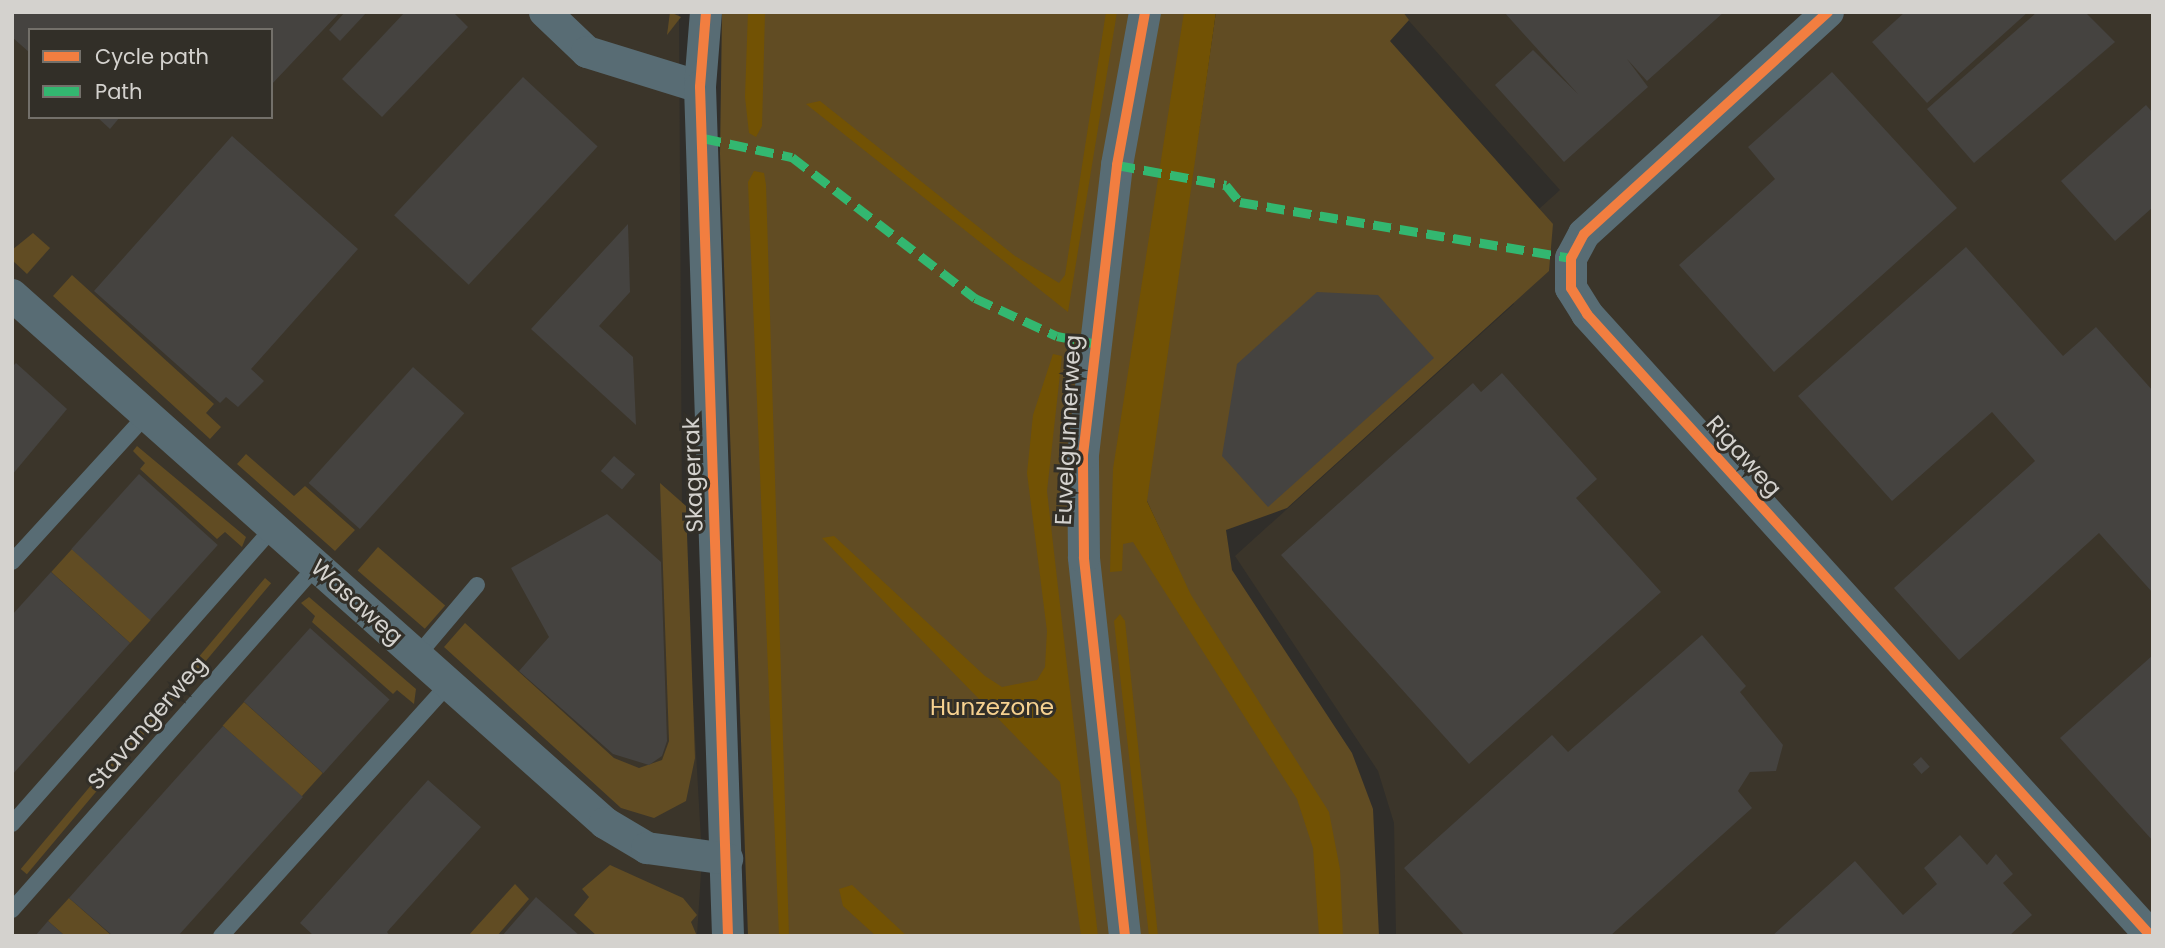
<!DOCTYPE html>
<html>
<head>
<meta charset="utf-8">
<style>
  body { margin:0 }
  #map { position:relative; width:2165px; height:948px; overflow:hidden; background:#302e2a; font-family:Poppins,sans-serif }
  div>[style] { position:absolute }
  .built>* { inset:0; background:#3b352a }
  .green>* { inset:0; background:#614c23; transform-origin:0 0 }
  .water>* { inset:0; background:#725204 }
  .building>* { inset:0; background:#454340; transform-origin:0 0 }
  .service>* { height:16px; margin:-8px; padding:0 8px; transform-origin:8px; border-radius:8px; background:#586c74 }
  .minor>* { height:32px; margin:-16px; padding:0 16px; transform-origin:16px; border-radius:16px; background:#586c74 }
  .quiet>* { height:9px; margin-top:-4.5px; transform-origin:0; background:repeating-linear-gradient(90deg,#33b770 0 18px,transparent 0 27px) }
  .cycleway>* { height:10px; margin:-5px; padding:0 5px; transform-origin:5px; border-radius:5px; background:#f27e40 }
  span { translate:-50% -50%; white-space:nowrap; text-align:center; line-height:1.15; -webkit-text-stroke:6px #322f28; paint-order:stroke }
  .street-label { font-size:23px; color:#d4d2ce }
  .park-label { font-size:23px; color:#f6d190 }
  .frame { position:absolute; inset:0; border:14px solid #d4d2ce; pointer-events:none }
  .legend { position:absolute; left:28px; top:28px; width:245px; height:91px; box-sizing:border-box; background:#322f28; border:2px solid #73706a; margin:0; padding:9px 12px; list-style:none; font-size:21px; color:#d4d2ce }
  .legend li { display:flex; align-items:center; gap:14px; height:35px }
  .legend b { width:35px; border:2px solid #73706a }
</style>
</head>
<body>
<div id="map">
  <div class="built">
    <div style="clip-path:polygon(evenodd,12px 12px,679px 12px,682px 508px,702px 857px,697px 936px,12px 936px,12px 12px,30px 30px,271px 30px,271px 117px,30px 117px,30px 30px)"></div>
    <div style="clip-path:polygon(1401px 12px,2153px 12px,2153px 936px,1396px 936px,1394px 823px,1378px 771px,1235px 556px,1514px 304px,1476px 266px,1560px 190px)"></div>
  </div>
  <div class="green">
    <div style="clip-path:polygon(670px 12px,681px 17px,667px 35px)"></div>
    <div style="clip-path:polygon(722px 12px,1209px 12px,1140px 503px,1185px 584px,1147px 501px,1147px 485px,1216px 12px,1403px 12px,1409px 20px,1390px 41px,1553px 224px,1549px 271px,1287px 508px,1226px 530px,1232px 570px,1352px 753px,1373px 809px,1379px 936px,748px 936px,720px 154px)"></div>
    <div style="clip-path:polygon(33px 233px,50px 248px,27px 274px,12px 260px,12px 250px)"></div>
    <div style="clip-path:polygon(72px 275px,214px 404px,206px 413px,221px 427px,210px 439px,53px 296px)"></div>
    <div style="clip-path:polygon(137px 446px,246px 537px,242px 547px,225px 532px,217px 539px,140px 469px,145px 463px,133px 451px)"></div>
    <div style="clip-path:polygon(246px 454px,294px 496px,305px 486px,355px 530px,335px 551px,237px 464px)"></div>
    <div style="clip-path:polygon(660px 483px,686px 506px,695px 758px,686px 801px,654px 818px,621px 808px,444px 647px,465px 623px,614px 758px,639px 768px,662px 760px,669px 741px)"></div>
    <div style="left:378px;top:547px;width:89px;height:31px;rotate:41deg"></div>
    <div style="left:72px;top:549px;width:106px;height:31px;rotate:42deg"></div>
    <div style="left:265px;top:578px;width:8px;height:380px;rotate:40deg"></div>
    <div style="clip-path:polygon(309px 597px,416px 689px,414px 704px,397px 690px,393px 694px,312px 622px,315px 616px,301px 603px)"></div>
    <div style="left:244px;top:702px;width:106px;height:32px;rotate:42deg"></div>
    <div style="clip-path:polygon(610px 865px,683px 898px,697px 915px,691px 922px,697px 936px,597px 936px,574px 915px,589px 897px,582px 889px)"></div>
    <div style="clip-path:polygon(515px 884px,529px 899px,497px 936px,468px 936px)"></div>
    <div style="clip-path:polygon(69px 898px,112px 936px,65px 936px,48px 921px)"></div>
  </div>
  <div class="water">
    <div style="clip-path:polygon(748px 12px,765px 12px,762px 126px,756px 137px,749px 133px,745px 97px)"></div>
    <div style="clip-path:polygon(1106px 12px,1117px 12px,1068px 312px,806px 104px,820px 101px,1015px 256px,1059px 283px,1065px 275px)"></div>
    <div style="clip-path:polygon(1184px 12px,1216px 12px,1147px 501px,1191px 595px,1329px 812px,1340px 869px,1343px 936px,1319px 936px,1313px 848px,1297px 799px,1133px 542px,1123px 544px,1122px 571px,1110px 572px,1113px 469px)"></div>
    <div style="clip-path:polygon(754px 171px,764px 173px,766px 185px,789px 936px,779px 936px,748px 182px)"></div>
    <div style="clip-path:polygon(1053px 354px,1062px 356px,1047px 491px,1098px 936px,1081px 936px,1060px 782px,822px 538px,834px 536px,985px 676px,1002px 687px,1037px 680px,1045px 667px,1047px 631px,1027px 473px,1033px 415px)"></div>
    <div style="clip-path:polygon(1120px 614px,1125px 621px,1158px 936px,1149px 936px,1114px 621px)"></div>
    <div style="clip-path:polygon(852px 885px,907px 936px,876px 936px,843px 906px,839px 889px)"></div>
  </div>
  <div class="building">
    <div style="clip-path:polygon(12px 12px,340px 12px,271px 85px,271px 30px,30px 30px,30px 53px,12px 37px)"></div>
    <div style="clip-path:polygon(345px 12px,367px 12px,340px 41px,329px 30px)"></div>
    <div style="clip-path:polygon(405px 12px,453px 12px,468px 27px,382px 117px,342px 79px)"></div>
    <div style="clip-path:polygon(1504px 12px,1724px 12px,1647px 81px,1627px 59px,1648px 87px,1564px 162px,1495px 85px,1533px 50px,1578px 94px)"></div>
    <div style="clip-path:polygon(1905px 12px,2028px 12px,1927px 103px,1872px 42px)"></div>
    <div style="clip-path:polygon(2037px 12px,2085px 12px,2115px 42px,1974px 163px,1927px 109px)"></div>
    <div style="clip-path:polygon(1832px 72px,1957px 208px,1774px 372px,1679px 265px,1775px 179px,1748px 147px)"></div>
    <div style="left:523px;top:77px;width:102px;height:189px;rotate:43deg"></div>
    <div style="clip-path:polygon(2146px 105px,2153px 113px,2153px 207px,2115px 241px,2061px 181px)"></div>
    <div style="clip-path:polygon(97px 117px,120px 117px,110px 129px)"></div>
    <div style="clip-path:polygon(232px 136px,358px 249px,251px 369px,264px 381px,238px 407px,226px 397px,220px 403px,94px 291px)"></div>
    <div style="clip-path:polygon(628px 224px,630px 292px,599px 326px,633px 357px,636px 425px,531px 329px)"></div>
    <div style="clip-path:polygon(1966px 247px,2063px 356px,2096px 327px,2153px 391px,2153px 593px,2099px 533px,1959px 660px,1894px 588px,2035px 461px,1992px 412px,1892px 501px,1798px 396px)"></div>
    <div style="clip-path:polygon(1317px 292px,1378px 295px,1434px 358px,1268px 507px,1222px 456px,1237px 364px)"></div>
    <div style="clip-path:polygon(16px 363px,67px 409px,12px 475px,12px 367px)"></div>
    <div style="left:413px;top:367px;width:69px;height:156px;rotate:42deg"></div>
    <div style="clip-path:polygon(1502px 373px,1597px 479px,1576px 498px,1661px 592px,1469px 764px,1281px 555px,1473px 383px,1481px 392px)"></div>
    <div style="left:614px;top:456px;width:28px;height:20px;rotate:41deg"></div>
    <div style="left:139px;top:474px;width:106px;height:101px;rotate:42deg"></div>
    <div style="clip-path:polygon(607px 514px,661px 562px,667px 741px,662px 756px,649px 765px,613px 754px,519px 671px,549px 637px,511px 568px)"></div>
    <div style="clip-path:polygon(51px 572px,130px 643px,12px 775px,12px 615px)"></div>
    <div style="left:310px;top:628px;width:107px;height:99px;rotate:42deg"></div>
    <div style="clip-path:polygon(1702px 635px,1746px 686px,1740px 692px,1783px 745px,1776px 771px,1750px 772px,1738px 791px,1752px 808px,1610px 936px,1465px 936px,1404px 868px,1552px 735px,1568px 752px)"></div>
    <div style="clip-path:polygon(2153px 655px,2153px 841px,2060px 738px)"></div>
    <div style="clip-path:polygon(223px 726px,303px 797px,178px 936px,113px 936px,69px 898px)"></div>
    <div style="left:1921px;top:757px;width:13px;height:11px;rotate:48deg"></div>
    <div style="clip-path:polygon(428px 780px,481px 827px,387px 932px,390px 936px,314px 936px,300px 923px)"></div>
    <div style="clip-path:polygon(1960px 835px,1987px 865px,1996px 854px,2013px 874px,2003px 883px,2032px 915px,2009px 936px,1772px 936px,1855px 861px,1903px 915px,1937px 884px,1924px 868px)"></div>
    <div style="clip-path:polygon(536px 897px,580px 936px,502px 936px)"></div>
    <div style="clip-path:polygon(48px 921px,65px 936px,35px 936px)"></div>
  </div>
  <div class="service">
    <div style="left:12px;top:562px;width:199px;rotate:-47.6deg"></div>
    <div style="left:417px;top:656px;width:93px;rotate:-49.8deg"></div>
    <div style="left:12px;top:824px;width:395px;rotate:-48.6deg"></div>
    <div style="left:12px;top:910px;width:459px;rotate:-48.5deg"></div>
    <div style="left:221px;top:936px;width:340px;rotate:-47.9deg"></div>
  </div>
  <div class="minor">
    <div style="left:545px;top:12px;width:58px;rotate:43.6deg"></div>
    <div style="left:587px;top:52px;width:118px;rotate:17.2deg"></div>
    <div style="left:706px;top:12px;width:75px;rotate:94.6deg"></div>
    <div style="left:700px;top:87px;width:849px;rotate:88.11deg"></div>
    <div style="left:1828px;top:12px;width:330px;rotate:137.7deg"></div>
    <div style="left:1584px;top:234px;width:27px;rotate:118deg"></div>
    <div style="left:1571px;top:258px;width:30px;rotate:90deg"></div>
    <div style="left:1571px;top:288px;width:31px;rotate:58deg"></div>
    <div style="left:1587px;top:314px;width:840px;rotate:47.8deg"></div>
    <div style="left:12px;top:295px;width:794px;rotate:41.68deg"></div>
    <div style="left:605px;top:823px;width:49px;rotate:30.8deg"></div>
    <div style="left:647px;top:848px;width:81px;rotate:7.8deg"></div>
    <div style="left:1125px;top:936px;width:381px;rotate:-96.2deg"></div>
    <div style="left:1084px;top:557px;width:102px;rotate:-90.6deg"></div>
    <div style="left:1083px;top:455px;width:292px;rotate:-83.3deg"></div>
    <div style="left:1117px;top:165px;width:156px;rotate:-79.6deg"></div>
  </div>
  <div class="quiet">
    <div style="left:703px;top:138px;width:91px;rotate:12.1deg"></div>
    <div style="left:792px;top:157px;width:231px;rotate:37.6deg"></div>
    <div style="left:975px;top:298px;width:90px;rotate:24.9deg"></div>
    <div style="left:1057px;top:336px;width:37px;rotate:11deg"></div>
    <div style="left:1117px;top:165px;width:111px;rotate:10.4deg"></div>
    <div style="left:1226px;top:185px;width:22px;rotate:51deg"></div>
    <div style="left:1240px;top:202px;width:336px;rotate:9.6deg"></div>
  </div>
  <div class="cycleway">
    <div style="left:706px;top:12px;width:75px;rotate:94.6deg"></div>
    <div style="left:700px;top:87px;width:849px;rotate:88.11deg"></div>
    <div style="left:1828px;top:12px;width:330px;rotate:137.7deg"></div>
    <div style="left:1584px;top:234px;width:27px;rotate:118deg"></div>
    <div style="left:1571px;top:258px;width:30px;rotate:90deg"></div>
    <div style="left:1571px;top:288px;width:31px;rotate:58deg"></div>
    <div style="left:1587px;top:314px;width:840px;rotate:47.8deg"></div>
    <div style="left:1125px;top:936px;width:381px;rotate:-96.2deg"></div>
    <div style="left:1084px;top:557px;width:102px;rotate:-90.6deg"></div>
    <div style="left:1083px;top:455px;width:292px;rotate:-83.3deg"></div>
    <div style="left:1117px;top:165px;width:156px;rotate:-79.6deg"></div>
  </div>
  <div class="street-label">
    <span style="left:1068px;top:430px;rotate:-87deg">Euvelgunnerweg</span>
    <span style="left:1744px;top:456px;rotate:48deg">Rigaweg</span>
    <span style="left:693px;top:475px;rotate:-92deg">Skagerrak</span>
    <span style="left:357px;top:602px;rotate:42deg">Wasaweg</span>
    <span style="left:147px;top:723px;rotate:-49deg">Stavangerweg</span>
  </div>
  <div class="park-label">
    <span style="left:992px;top:707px">Hunzezone</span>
  </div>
  <div class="frame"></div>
  <ul class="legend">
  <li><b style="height:9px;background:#f27e40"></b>Cycle path</li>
  <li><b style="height:9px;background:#33b770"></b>Path</li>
  </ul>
</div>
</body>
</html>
